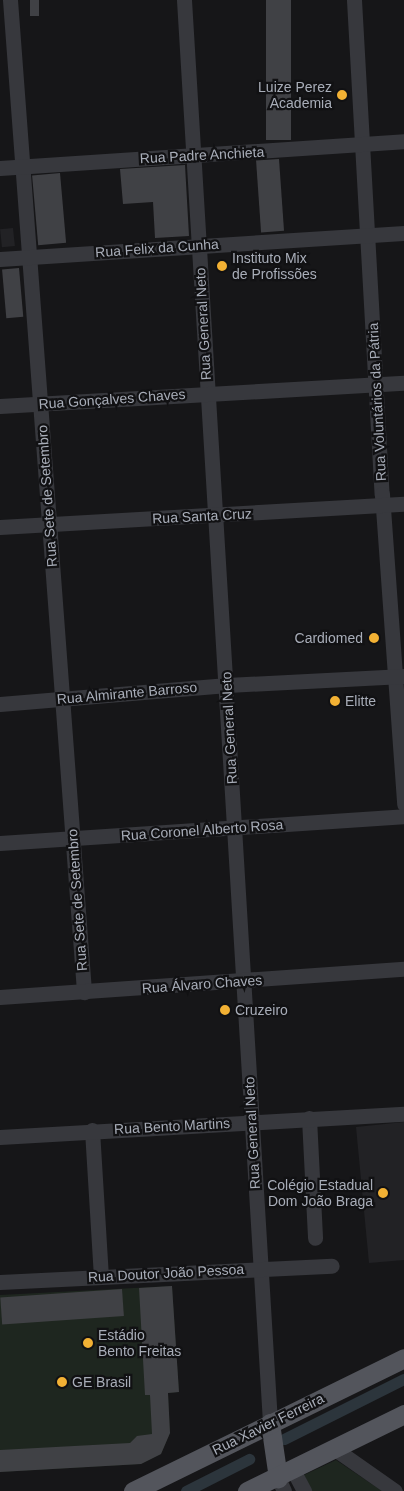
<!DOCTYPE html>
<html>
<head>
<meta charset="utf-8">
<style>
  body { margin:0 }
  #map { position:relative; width:404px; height:1491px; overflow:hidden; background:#161618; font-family:Arial,sans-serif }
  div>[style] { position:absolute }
  .built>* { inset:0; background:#222225; transform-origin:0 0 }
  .green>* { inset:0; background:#1e261f }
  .canal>* { height:11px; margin:-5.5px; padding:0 5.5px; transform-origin:5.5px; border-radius:5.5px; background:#2c353c }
  .building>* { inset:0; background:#404145; transform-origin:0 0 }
  .minor>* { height:15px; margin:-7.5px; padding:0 7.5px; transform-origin:7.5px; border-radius:7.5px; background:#37383d }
  .major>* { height:19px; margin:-9.5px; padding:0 9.5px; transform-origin:9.5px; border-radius:9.5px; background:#53555c }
  .dots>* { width:14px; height:14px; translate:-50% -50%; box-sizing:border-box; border:2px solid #111113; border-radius:50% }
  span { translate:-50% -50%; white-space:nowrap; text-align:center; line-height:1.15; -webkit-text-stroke:4.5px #111113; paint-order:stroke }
  .poi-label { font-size:14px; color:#a8adb8 }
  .right { translate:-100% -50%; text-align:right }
  .left { translate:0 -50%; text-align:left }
  .street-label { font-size:14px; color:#a8adb8 }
</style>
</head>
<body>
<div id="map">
  <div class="built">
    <div style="left:13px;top:228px;width:18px;height:13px;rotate:84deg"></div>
    <div style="clip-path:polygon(404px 1122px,404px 1260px,369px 1263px,356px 1127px)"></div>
  </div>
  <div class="green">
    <div style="clip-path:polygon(172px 1286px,179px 1392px,168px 1393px,170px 1433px,161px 1454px,141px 1464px,0 1472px,0 1295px)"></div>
    <div style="clip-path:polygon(336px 1460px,382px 1491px,312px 1491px,304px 1475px)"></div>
  </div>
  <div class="canal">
    <div style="left:284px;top:1439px;width:134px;rotate:-26.6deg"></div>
    <div style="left:186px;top:1491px;width:71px;rotate:-26.9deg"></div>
  </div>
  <div class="building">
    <div style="left:30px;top:0;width:9px;height:16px"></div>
    <div style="left:266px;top:0;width:25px;height:140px"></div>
    <div style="left:279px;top:159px;width:72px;height:23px;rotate:86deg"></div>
    <div style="clip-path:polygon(185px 165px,189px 236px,155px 238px,153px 202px,123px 204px,120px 169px)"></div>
    <div style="left:60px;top:173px;width:70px;height:28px;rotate:85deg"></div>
    <div style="left:19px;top:268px;width:49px;height:17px;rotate:85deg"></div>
    <div style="clip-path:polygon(172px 1286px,179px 1392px,168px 1393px,170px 1433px,161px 1454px,141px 1464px,0 1472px,0 1450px,130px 1443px,137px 1436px,152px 1434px,150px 1395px,145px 1395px,139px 1288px)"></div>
    <div style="left:122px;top:1289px;width:27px;height:122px;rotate:86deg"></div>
  </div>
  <div class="minor">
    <div style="left:10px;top:0;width:995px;rotate:85.73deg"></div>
    <div style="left:184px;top:0;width:1426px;rotate:86.54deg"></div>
    <div style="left:354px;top:0;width:495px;rotate:86.8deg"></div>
    <div style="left:382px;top:494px;width:311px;rotate:85.9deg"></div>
    <div style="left:0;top:168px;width:405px;rotate:-3.8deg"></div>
    <div style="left:0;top:259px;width:405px;rotate:-3.7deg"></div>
    <div style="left:0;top:406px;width:405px;rotate:-3.3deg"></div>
    <div style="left:0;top:527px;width:405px;rotate:-3.3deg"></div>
    <div style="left:0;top:704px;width:228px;rotate:-4.8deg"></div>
    <div style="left:227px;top:685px;width:177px;rotate:-2.9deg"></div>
    <div style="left:0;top:843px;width:405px;rotate:-3.8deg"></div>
    <div style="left:0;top:997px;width:405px;rotate:-4deg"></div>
    <div style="left:309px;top:1118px;width:120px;rotate:87.1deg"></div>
    <div style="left:92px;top:1130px;width:147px;rotate:86.5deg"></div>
    <div style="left:0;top:1137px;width:405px;rotate:-3.3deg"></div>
    <div style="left:0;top:1282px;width:332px;rotate:-2.8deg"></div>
    <div style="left:335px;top:1449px;width:73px;rotate:35deg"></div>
    <div style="left:293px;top:1470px;width:24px;rotate:62deg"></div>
    <div style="left:278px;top:1478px;width:14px;rotate:65deg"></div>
  </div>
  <div class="major">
    <div style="left:270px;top:1423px;width:56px;rotate:81.7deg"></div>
    <div style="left:133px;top:1491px;width:302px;rotate:-26.1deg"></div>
    <div style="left:247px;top:1491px;width:175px;rotate:-26.1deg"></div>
  </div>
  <div class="dots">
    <div style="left:342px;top:95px;background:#f2b134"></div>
    <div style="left:222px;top:266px;background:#f2b134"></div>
    <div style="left:374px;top:638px;background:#f2b134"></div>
    <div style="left:335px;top:701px;background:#f2b134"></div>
    <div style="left:225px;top:1010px;background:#f2b134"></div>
    <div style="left:383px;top:1193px;background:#f2b134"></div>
    <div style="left:88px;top:1343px;background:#f2b134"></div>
    <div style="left:62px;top:1382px;background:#f2b134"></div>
  </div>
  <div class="poi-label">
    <span class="right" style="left:332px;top:95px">Luize Perez<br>Academia</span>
    <span class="left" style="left:232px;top:266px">Instituto Mix<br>de Profissões</span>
    <span class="right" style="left:363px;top:638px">Cardiomed</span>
    <span class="left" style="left:345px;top:701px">Elitte</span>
    <span class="left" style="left:235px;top:1010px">Cruzeiro</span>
    <span class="right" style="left:373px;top:1193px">Colégio Estadual<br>Dom João Braga</span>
    <span class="left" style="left:98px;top:1343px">Estádio<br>Bento Freitas</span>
    <span class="left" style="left:72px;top:1382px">GE Brasil</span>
  </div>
  <div class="street-label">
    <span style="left:202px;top:155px;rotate:-3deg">Rua Padre Anchieta</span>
    <span style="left:157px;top:248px;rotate:-4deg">Rua Felix da Cunha</span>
    <span style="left:203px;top:324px;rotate:-93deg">Rua General Neto</span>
    <span style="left:112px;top:399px;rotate:-4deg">Rua Gonçalves Chaves</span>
    <span style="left:377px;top:402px;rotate:-93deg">Rua Voluntários da Pátria</span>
    <span style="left:47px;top:496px;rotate:-94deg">Rua Sete de Setembro</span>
    <span style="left:202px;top:516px;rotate:-3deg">Rua Santa Cruz</span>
    <span style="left:127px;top:693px;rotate:-5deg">Rua Almirante Barroso</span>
    <span style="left:229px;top:728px;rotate:-93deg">Rua General Neto</span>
    <span style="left:202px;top:830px;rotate:-4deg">Rua Coronel Alberto Rosa</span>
    <span style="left:77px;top:900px;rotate:-94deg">Rua Sete de Setembro</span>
    <span style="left:202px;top:984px;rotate:-4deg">Rua Álvaro Chaves</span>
    <span style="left:172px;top:1126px;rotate:-3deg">Rua Bento Martins</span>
    <span style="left:252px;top:1133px;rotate:-93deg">Rua General Neto</span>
    <span style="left:166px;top:1273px;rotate:-3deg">Rua Doutor João Pessoa</span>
    <span style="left:268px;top:1424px;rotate:-26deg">Rua Xavier Ferreira</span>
  </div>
</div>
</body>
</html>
